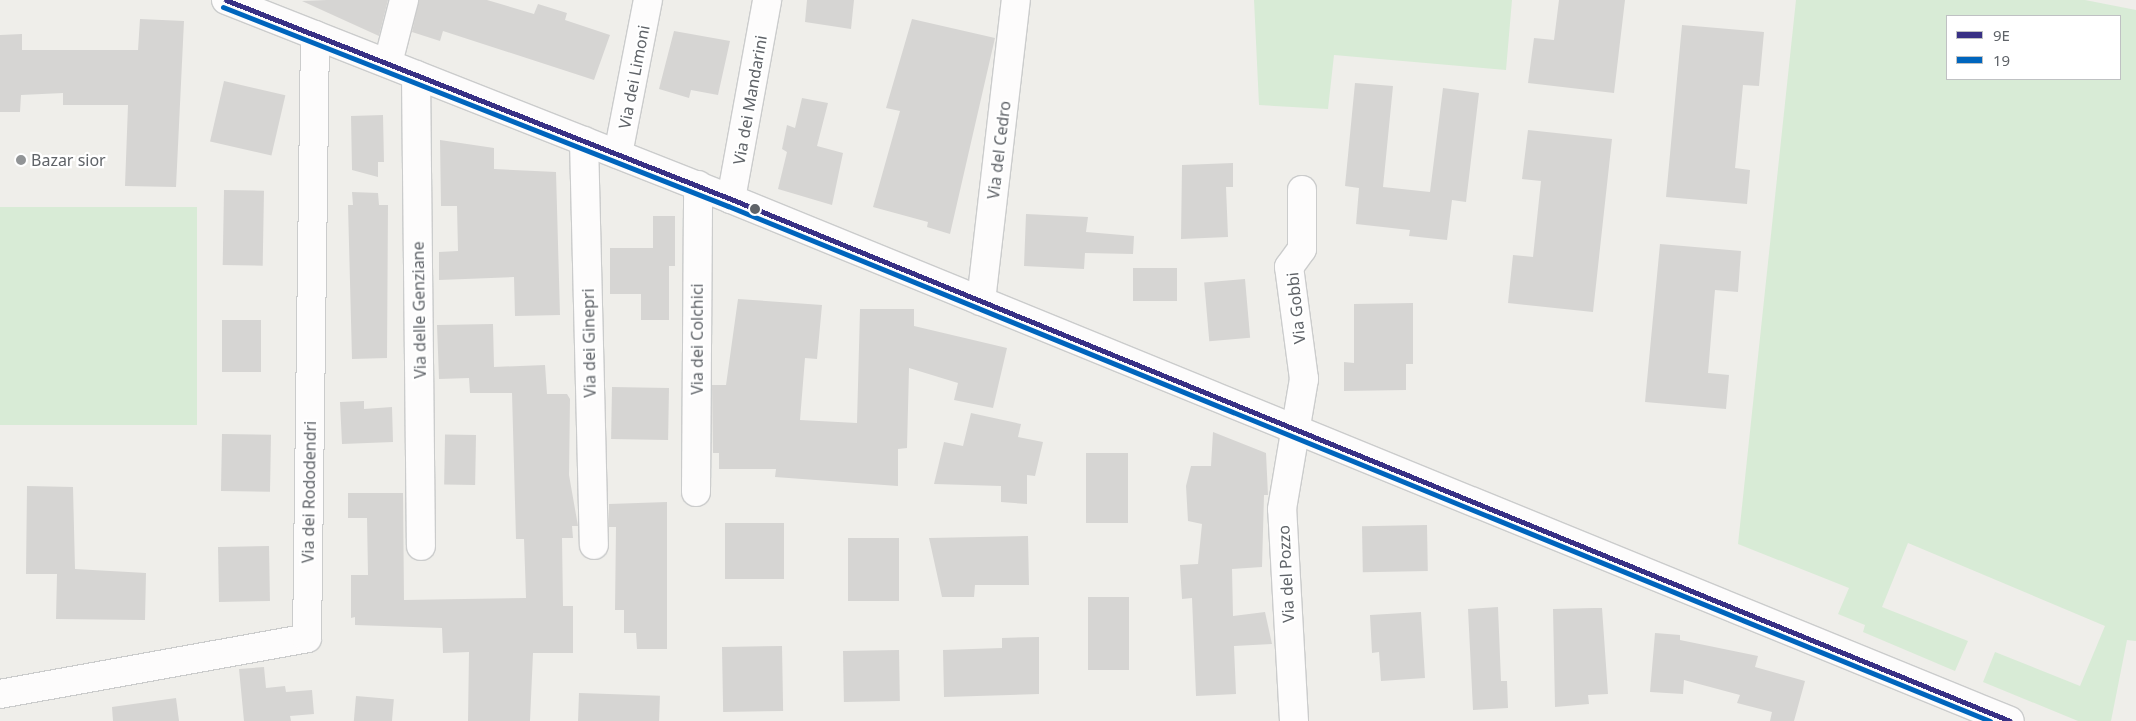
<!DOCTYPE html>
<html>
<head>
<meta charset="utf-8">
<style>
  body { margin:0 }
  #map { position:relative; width:2136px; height:721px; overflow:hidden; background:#efeeea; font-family:"Noto Sans",sans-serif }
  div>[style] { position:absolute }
  .green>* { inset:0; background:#d8ebd6; transform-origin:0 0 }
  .building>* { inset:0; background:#d6d5d3; transform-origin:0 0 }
  .roads { filter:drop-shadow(1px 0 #cbcccc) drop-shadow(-1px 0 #cbcccc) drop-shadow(0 1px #cbcccc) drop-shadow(0 -1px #cbcccc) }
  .minor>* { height:28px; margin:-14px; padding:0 14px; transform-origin:14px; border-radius:14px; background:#fdfcfc }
  .bus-1>* { height:5px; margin:-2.5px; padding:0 2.5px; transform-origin:2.5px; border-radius:2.5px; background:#393185 }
  .bus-2>* { height:5px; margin:-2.5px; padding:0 2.5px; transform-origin:2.5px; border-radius:2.5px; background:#0065bd }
  .dots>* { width:14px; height:14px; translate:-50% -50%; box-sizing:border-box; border:2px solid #fff; border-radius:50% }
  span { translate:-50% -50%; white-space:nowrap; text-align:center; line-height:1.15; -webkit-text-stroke:4.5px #fff; paint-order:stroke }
  .street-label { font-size:16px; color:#5f6368 }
  .poi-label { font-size:16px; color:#5f6368 }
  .left { translate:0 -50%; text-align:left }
  .legend { position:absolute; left:1946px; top:15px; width:175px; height:65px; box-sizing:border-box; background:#fff; border:1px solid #bfc1c3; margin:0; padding:6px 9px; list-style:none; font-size:15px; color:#5f6368 }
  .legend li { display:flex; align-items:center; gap:10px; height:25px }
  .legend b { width:25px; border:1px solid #bfc1c3 }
</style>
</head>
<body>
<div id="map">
  <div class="green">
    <div style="clip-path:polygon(1254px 0,1512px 0,1506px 70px,1334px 55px,1328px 109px,1259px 105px)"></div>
    <div style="clip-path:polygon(evenodd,1796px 0,2085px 0,2136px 10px,2136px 641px,2127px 640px,2111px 721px,2078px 721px,1983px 682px,1995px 652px,2080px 686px,2105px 626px,1908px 543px,1882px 607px,1968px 641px,1955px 671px,1863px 632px,1865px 625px,1838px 614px,1849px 588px,1738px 544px,1796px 0,1947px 16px,2120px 16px,2120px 79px,1947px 79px,1947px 16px)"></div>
    <div style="left:0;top:207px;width:197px;height:218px"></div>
  </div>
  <div class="building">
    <div style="clip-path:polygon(327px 0,388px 0,379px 36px,302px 1px)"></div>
    <div style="clip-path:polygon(419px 0,487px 0,534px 14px,538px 4px,567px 13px,565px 20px,610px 35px,594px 80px,443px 31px,440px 41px,412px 32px)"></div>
    <div style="clip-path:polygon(807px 0,854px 0,851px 29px,805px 22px)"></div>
    <div style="clip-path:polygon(1559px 0,1625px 0,1614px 93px,1528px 83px,1534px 38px,1554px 40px)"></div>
    <div style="clip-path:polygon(140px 19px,184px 21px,176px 187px,125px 186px,128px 105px,63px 105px,63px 93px,21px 95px,20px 112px,0 112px,0 35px,22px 34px,22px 50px,138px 50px)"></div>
    <div style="clip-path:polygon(912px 19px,995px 38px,950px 234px,927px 227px,928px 222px,873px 207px,900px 111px,886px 108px)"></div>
    <div style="clip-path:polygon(1682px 25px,1764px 32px,1759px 86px,1743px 85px,1735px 168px,1750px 170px,1747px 204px,1666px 197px)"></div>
    <div style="clip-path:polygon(674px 31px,730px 41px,718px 95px,691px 90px,689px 98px,659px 89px)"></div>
    <div style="left:224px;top:81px;width:63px;height:62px;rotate:13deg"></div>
    <div style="clip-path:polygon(1355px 83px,1393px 86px,1383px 187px,1430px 192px,1443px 88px,1479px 93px,1466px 202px,1452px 200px,1447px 240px,1409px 236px,1410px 230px,1356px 224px,1359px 188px,1345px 186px)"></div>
    <div style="clip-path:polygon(802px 98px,828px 103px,817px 146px,843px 153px,832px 205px,778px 189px,787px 152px,782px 149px,787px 125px,795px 128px)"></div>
    <div style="clip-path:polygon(383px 115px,384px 162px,378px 162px,378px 177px,352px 170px,351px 116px)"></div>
    <div style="clip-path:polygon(1528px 130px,1612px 139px,1593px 312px,1508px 303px,1513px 255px,1533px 257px,1541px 181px,1522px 179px)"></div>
    <div style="clip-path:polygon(440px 140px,494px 148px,494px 169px,556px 172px,560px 315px,515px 316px,514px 277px,439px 280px,439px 252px,458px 251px,457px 206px,441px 206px)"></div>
    <div style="clip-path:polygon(1233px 163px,1233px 187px,1226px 187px,1228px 237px,1181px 239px,1182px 165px)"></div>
    <div style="left:224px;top:190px;width:40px;height:75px;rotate:1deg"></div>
    <div style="clip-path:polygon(352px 192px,378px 193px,379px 205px,388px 205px,387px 358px,352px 359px,348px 205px,353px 205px)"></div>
    <div style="clip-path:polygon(1026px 214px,1088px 217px,1086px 232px,1134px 236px,1133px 254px,1085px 253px,1084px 269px,1024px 266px)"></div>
    <div style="clip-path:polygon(653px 216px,675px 216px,675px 266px,669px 266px,669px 320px,641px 320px,641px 294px,610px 294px,610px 248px,653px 248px)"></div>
    <div style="clip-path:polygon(1660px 244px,1741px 251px,1738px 292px,1715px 290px,1708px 373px,1729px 375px,1726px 409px,1645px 402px)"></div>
    <div style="left:1133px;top:268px;width:44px;height:33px"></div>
    <div style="left:1245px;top:279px;width:59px;height:41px;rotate:85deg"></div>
    <div style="clip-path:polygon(738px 299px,822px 305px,817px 359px,805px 358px,800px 420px,857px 423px,860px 309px,914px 309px,914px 326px,1007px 348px,993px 408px,954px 400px,958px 383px,909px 368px,907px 448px,898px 449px,898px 486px,775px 477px,776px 469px,719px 469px,719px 453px,713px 453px,712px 385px,726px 385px)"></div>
    <div style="clip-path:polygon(1413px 303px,1413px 364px,1406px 364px,1406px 390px,1344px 391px,1344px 362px,1354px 363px,1354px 304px)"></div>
    <div style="left:222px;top:320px;width:39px;height:52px"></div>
    <div style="clip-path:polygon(493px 324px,494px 367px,545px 365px,547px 394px,567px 394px,570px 399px,569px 475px,578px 526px,572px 526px,573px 538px,562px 538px,563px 606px,573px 606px,573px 653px,533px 653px,530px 721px,468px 721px,469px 652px,443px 653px,442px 628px,355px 625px,355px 617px,351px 618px,351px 575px,368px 575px,367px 518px,348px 518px,348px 493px,403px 493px,404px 600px,526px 598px,524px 539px,516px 539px,512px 393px,470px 393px,469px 378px,439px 379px,437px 325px)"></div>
    <div style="left:669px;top:388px;width:52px;height:57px;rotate:91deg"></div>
    <div style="clip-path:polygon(364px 401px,364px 409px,392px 407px,393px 442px,342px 444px,340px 402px)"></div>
    <div style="clip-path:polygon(971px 413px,1021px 424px,1018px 437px,1043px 442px,1035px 476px,1027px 475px,1027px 504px,1001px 502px,1001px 486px,934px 484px,944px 442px,963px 446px)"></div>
    <div style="clip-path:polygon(1213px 432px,1266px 453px,1268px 495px,1264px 495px,1262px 567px,1232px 569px,1233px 616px,1265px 612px,1272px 644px,1234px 646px,1236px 694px,1196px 696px,1192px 598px,1182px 599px,1180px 565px,1198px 564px,1202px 524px,1188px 521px,1186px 486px,1191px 466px,1211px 466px)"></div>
    <div style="left:222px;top:434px;width:49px;height:57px;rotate:1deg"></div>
    <div style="left:476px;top:435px;width:50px;height:31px;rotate:91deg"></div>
    <div style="left:1086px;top:453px;width:42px;height:70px"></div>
    <div style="clip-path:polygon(27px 486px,73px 487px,75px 569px,146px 573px,145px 620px,56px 619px,57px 574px,26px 574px)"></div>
    <div style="clip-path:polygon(667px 502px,667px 649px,637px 649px,636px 633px,624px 633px,624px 610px,615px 610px,616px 527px,609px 527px,609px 504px)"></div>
    <div style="left:725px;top:523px;width:59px;height:56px"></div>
    <div style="left:1427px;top:525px;width:46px;height:65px;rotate:89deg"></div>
    <div style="clip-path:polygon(1028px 536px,1029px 585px,975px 585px,974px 597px,942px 597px,929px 538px)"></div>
    <div style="left:899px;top:538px;width:63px;height:51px;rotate:90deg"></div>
    <div style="left:269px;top:546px;width:55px;height:51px;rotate:89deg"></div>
    <div style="left:1088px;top:597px;width:41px;height:73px"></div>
    <div style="clip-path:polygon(1498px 607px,1501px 681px,1507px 681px,1508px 708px,1473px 710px,1468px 609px)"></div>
    <div style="clip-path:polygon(1594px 608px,1602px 608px,1608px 694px,1588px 695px,1589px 704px,1555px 707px,1553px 609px)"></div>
    <div style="clip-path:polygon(1421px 612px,1425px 678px,1381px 681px,1379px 652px,1372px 653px,1370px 615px)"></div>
    <div style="clip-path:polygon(1655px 633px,1680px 635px,1680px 640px,1758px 656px,1755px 667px,1805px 681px,1794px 721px,1770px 721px,1772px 712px,1737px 703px,1740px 695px,1684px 680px,1683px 694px,1650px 692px)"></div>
    <div style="clip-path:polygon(1039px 637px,1039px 694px,944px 697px,943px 650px,1002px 648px,1002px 638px)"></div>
    <div style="left:782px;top:646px;width:65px;height:60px;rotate:89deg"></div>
    <div style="left:899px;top:650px;width:51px;height:56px;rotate:89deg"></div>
    <div style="clip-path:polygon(264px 667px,266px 688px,285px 686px,286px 692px,312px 690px,314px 714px,290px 716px,291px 721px,244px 721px,239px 669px)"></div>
    <div style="left:579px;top:693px;width:81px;height:28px;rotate:2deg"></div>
    <div style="left:356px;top:696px;width:38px;height:25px;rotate:5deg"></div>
    <div style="clip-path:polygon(176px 698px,179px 721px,113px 721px,112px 707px)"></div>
  </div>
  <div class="roads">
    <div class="minor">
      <div style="left:226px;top:0;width:543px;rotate:21.51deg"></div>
      <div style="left:731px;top:199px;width:1381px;rotate:22.2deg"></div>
      <div style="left:388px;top:63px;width:65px;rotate:-75.7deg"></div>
      <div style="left:416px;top:75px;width:471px;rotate:89.4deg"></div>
      <div style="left:584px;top:141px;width:404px;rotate:88.6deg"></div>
      <div style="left:618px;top:154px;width:157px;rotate:-79deg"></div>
      <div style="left:731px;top:199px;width:202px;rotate:-79.7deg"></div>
      <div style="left:981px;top:301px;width:303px;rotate:-83.4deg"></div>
      <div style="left:696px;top:492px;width:307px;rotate:-89.6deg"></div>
      <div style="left:0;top:694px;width:312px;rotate:-10.3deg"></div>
      <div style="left:307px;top:638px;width:603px;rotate:-89.24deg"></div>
      <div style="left:1294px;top:721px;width:212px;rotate:-93.2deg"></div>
      <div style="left:1282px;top:509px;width:132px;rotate:-80.4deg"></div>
      <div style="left:1304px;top:379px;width:113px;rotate:-97.6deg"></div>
      <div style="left:1289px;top:267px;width:22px;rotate:-54deg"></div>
      <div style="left:1302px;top:249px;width:59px;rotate:-90deg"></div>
    </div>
  </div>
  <div class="bus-1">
    <div style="left:226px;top:0;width:543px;rotate:21.51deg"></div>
    <div style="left:731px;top:199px;width:1381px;rotate:22.2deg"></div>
  </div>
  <div class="bus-2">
    <div style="left:223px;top:7px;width:543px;rotate:21.51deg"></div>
    <div style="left:728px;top:206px;width:1363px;rotate:22.2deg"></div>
  </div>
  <div class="dots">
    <div style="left:21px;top:160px;background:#919496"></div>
    <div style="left:755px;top:209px;background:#5f6368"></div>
  </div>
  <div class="street-label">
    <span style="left:634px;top:77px;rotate:-79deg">Via dei Limoni</span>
    <span style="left:750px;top:100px;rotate:-80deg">Via dei Mandarini</span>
    <span style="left:999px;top:150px;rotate:-83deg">Via del Cedro</span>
    <span style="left:1296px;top:308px;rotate:-96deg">Via Gobbi</span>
    <span style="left:419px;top:310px;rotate:-91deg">Via delle Genziane</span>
    <span style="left:697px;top:339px;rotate:-90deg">Via dei Colchici</span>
    <span style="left:589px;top:343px;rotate:-91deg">Via dei Ginepri</span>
    <span style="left:309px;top:492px;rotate:-89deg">Via dei Rododendri</span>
    <span style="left:1286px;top:574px;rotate:-93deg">Via del Pozzo</span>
  </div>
  <div class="poi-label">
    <span class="left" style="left:31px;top:160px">Bazar sior</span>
  </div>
  <ul class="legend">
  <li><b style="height:6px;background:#393185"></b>9E</li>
  <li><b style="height:6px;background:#0065bd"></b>19</li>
  </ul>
</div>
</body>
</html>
